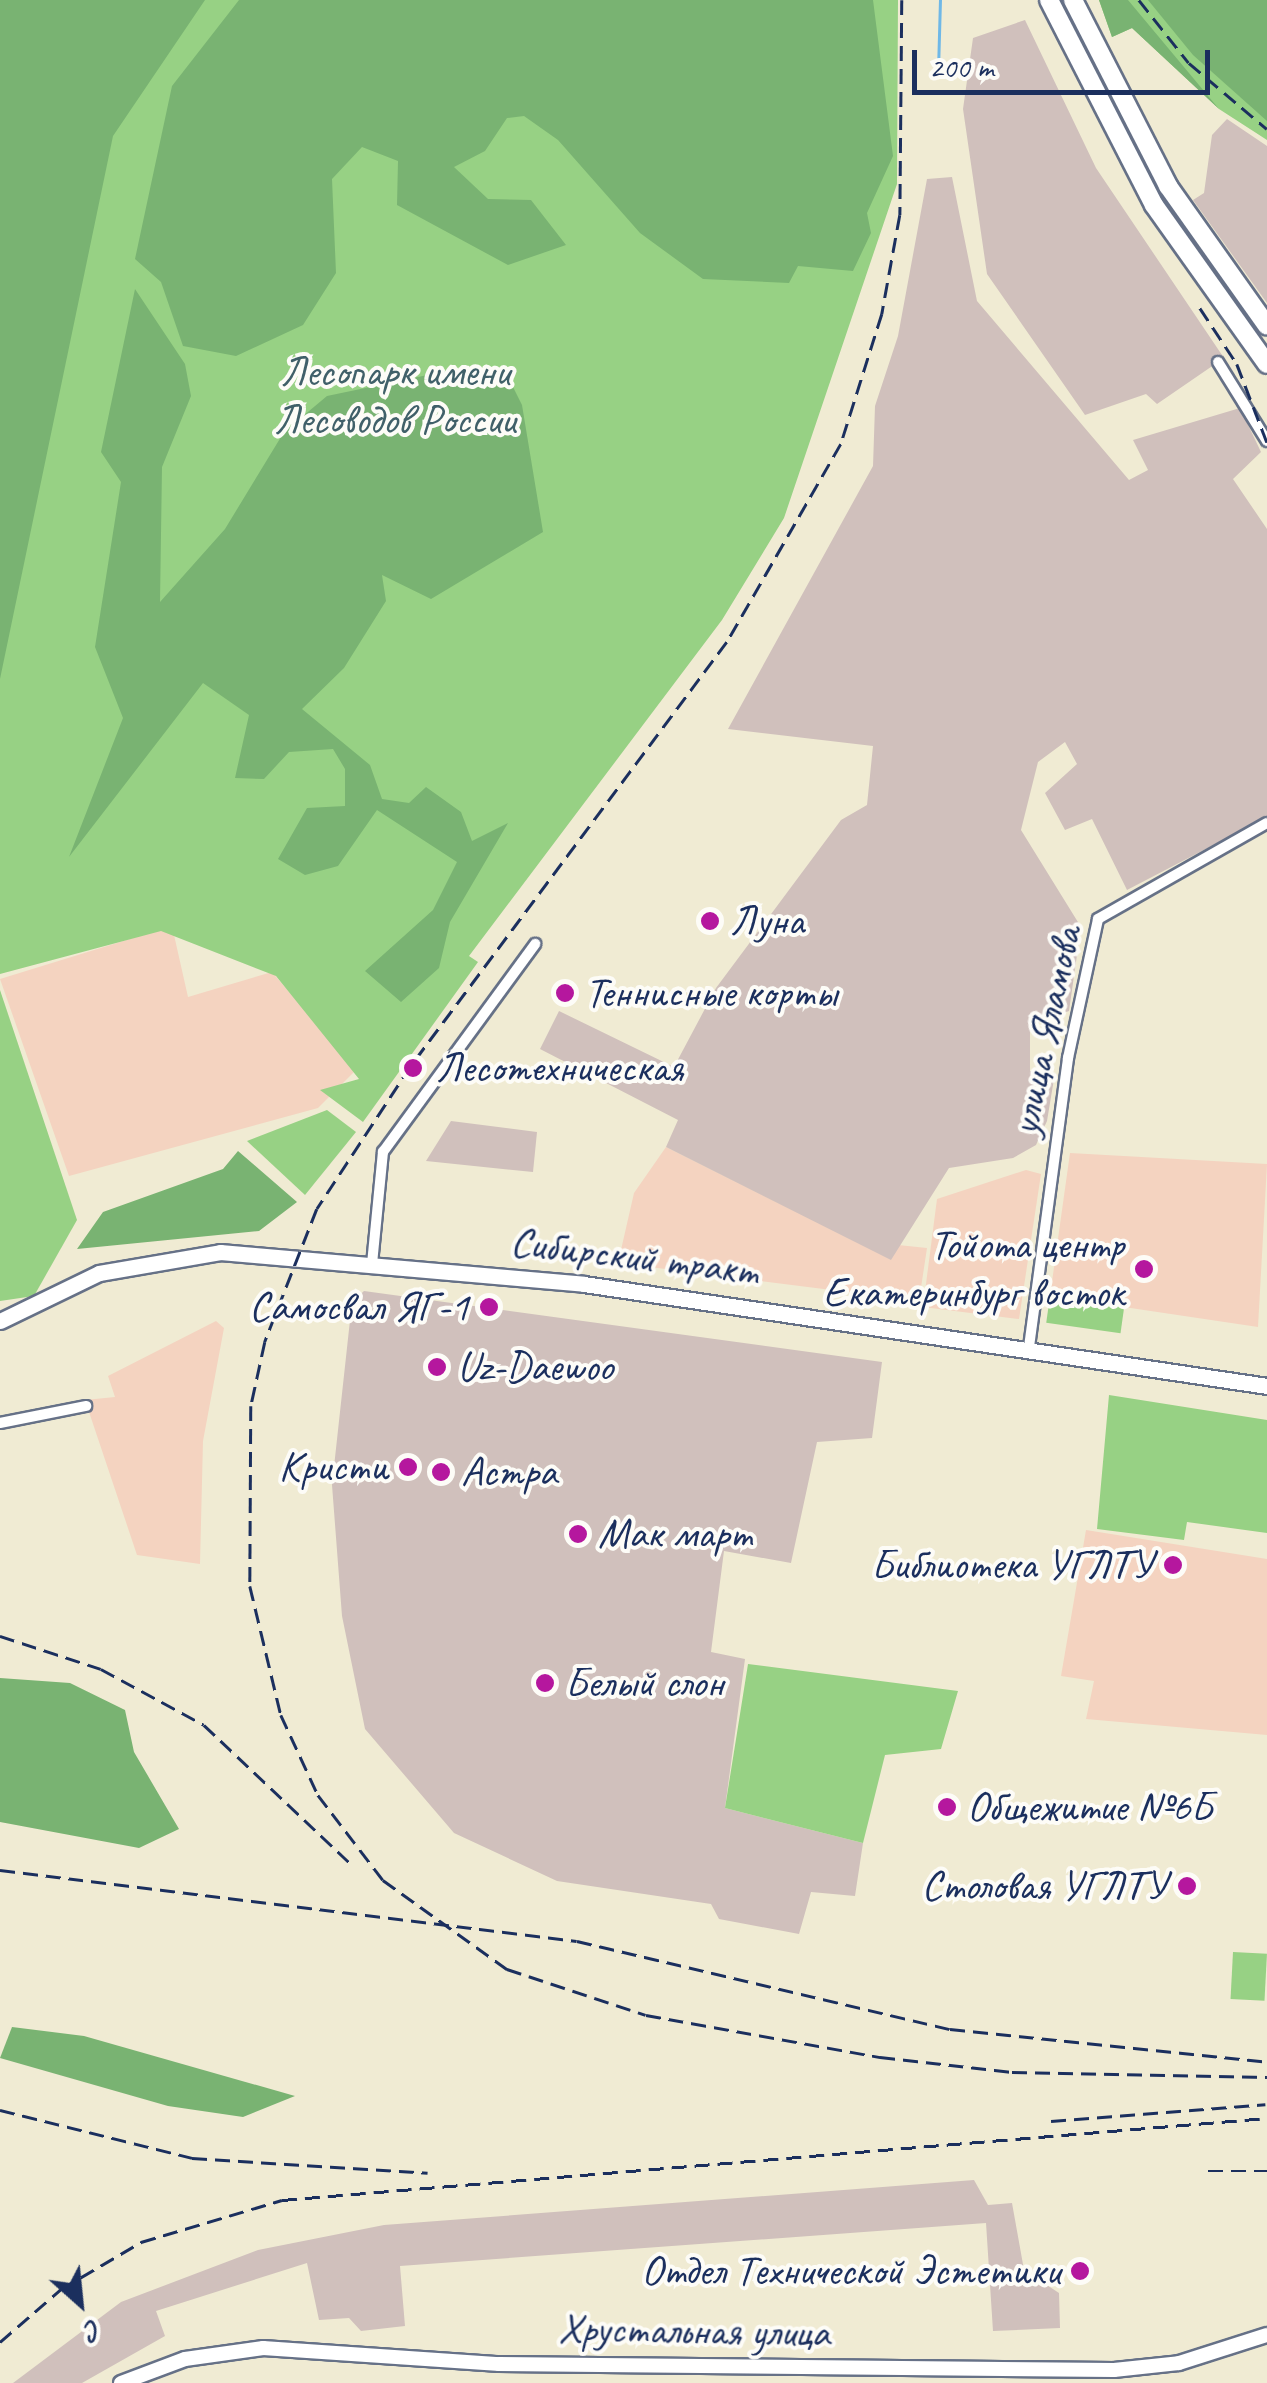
<!DOCTYPE html>
<html>
<head>
<meta charset="utf-8">
<style>
  body { margin:0 }
  #map { position:relative; width:1267px; height:2383px; overflow:hidden; background:#f0ebd3; font-family:Caveat,sans-serif }
  div>[style] { position:absolute }
  .built>* { inset:0; background:#f4d3c0 }
  .industrial>* { inset:0; background:#d0c0bc }
  .green>* { inset:0; background:#97d184; transform-origin:0 0 }
  .forest>* { inset:0; background:#79b372 }
  .stream>* { height:2.5px; margin:-1.25px; padding:0 1.25px; transform-origin:1.25px; border-radius:1.25px; background:#6fb8e7 }
  .roads { filter:drop-shadow(2px 0 #667187) drop-shadow(-2px 0 #667187) drop-shadow(0 2px #667187) drop-shadow(0 -2px #667187) }
  .minor>* { height:10px; margin:-5px; padding:0 5px; transform-origin:5px; border-radius:5px; background:#fff }
  .tertiary>* { height:14px; margin:-7px; padding:0 7px; transform-origin:7px; border-radius:7px; background:#fff }
  .secondary>* { height:15px; margin:-7.5px; padding:0 7.5px; transform-origin:7.5px; border-radius:7.5px; background:#fff }
  .primary>* { height:18px; margin:-9px; padding:0 9px; transform-origin:9px; border-radius:9px; background:#fff }
  .rail>* { height:2.5px; margin-top:-1.25px; transform-origin:0; background:repeating-linear-gradient(90deg,#1b2f5e 0 15px,transparent 0 23px) }
  .dots>* { width:28px; height:28px; translate:-50% -50%; box-sizing:border-box; border:5px solid #fdfcf7; border-radius:50% }
  span { translate:-50% -50%; white-space:nowrap; text-align:center; line-height:1.15; -webkit-text-stroke:8px #fdfcf7; paint-order:stroke }
  .park-label { font-size:42px; color:#406069 }
  .poi-label { font-size:42px; color:#1b2f5e }
  .left { translate:0 -50%; text-align:left }
  .right { translate:-100% -50%; text-align:right }
  .street-label { font-size:42px; color:#1b2f5e }
  .north { position:absolute; left:30px; top:2253px; width:100px; height:100px; -webkit-text-stroke:8px #fdfcf7; paint-order:stroke; rotate:153deg; font-size:28px; font-weight:700; line-height:40px; text-align:center; color:#1b2f5e }
  .north::after { content:''; display:block; margin:auto; width:35px; height:45px; background:#1b2f5e; clip-path:polygon(50% 0,100% 100%,50% 72%,0 100%) }
  .scale { position:absolute; left:912px; top:50px; width:298px; height:45px; box-sizing:border-box; border:5px solid #1b2f5e; border-top:0; padding-left:12px; font-size:30px; line-height:35px; white-space:nowrap; color:#1b2f5e; -webkit-text-stroke:8px #fdfcf7; paint-order:stroke }
</style>
</head>
<body>
<div id="map">
  <div class="built">
    <div style="clip-path:polygon(172px 926px,188px 997px,272px 972px,356px 1070px,318px 1108px,69px 1176px,0 979px)"></div>
    <div style="clip-path:polygon(666px 1147px,891px 1259px,898px 1245px,927px 1248px,919px 1301px,618px 1263px,634px 1193px)"></div>
    <div style="clip-path:polygon(1070px 1153px,1267px 1164px,1258px 1327px,1050px 1296px)"></div>
    <div style="clip-path:polygon(1026px 1170px,1041px 1174px,1019px 1319px,923px 1307px,937px 1199px)"></div>
    <div style="clip-path:polygon(216px 1321px,224px 1328px,203px 1441px,200px 1564px,137px 1555px,85px 1400px,115px 1397px,108px 1376px)"></div>
    <div style="clip-path:polygon(1086px 1530px,1267px 1559px,1267px 1735px,1086px 1719px,1094px 1681px,1061px 1676px)"></div>
  </div>
  <div class="industrial">
    <div style="clip-path:polygon(1025px 20px,1096px 168px,1224px 358px,1157px 404px,1146px 394px,1085px 415px,987px 274px,963px 109px,973px 38px)"></div>
    <div style="clip-path:polygon(1227px 119px,1267px 146px,1267px 303px,1193px 200px,1204px 193px,1212px 135px)"></div>
    <div style="clip-path:polygon(952px 177px,977px 301px,1129px 480px,1148px 470px,1133px 440px,1240px 408px,1261px 452px,1233px 479px,1267px 529px,1267px 817px,1127px 890px,1092px 819px,1065px 830px,1045px 793px,1077px 764px,1065px 742px,1038px 762px,1021px 830px,1081px 927px,1069px 1011px,1030px 1026px,1030px 1071px,1055px 1073px,1047px 1121px,1036px 1145px,1013px 1158px,949px 1168px,891px 1260px,666px 1147px,678px 1120px,540px 1049px,559px 1011px,674px 1067px,716px 988px,841px 820px,867px 805px,873px 746px,728px 729px,873px 466px,875px 406px,898px 336px,927px 179px)"></div>
    <div style="clip-path:polygon(451px 1121px,537px 1132px,533px 1172px,426px 1161px)"></div>
    <div style="clip-path:polygon(364px 1291px,882px 1362px,872px 1438px,817px 1442px,791px 1563px,724px 1551px,711px 1652px,745px 1659px,725px 1808px,863px 1843px,855px 1896px,811px 1892px,799px 1934px,719px 1919px,711px 1904px,557px 1881px,454px 1833px,365px 1729px,342px 1616px,332px 1485px,352px 1302px)"></div>
    <div style="clip-path:polygon(974px 2180px,988px 2205px,1012px 2203px,1024px 2270px,1059px 2293px,1060px 2328px,993px 2331px,986px 2223px,400px 2266px,405px 2326px,361px 2331px,349px 2318px,319px 2320px,307px 2263px,156px 2311px,165px 2336px,82px 2383px,13px 2383px,121px 2302px,258px 2250px,384px 2225px)"></div>
  </div>
  <div class="green">
    <div style="clip-path:polygon(0 0,898px 0,897px 184px,784px 518px,722px 620px,469px 956px,478px 962px,363px 1122px,320px 1090px,359px 1079px,276px 976px,161px 931px,0 974px)"></div>
    <div style="clip-path:polygon(1099px 0,1267px 0,1267px 140px,1219px 109px,1132px 28px,1112px 37px)"></div>
    <div style="clip-path:polygon(0 990px,77px 1220px,34px 1296px,0 1301px)"></div>
    <div style="clip-path:polygon(327px 1110px,356px 1132px,305px 1195px,247px 1141px)"></div>
    <div style="left:1050px;top:1296px;width:75px;height:27px;rotate:8deg"></div>
    <div style="clip-path:polygon(1109px 1395px,1267px 1420px,1267px 1533px,1187px 1522px,1184px 1540px,1097px 1529px)"></div>
    <div style="clip-path:polygon(748px 1664px,958px 1691px,941px 1749px,885px 1755px,863px 1843px,725px 1808px)"></div>
    <div style="left:1233px;top:1952px;width:34px;height:47px;rotate:3deg"></div>
  </div>
  <div class="forest">
    <div style="clip-path:polygon(0 0,205px 0,113px 136px,0 679px)"></div>
    <div style="clip-path:polygon(239px 0,873px 0,893px 156px,867px 213px,871px 233px,853px 271px,798px 266px,789px 283px,703px 279px,640px 233px,558px 140px,524px 116px,507px 118px,485px 151px,454px 167px,488px 199px,531px 200px,566px 245px,508px 265px,397px 205px,398px 161px,362px 147px,332px 179px,336px 273px,303px 325px,236px 356px,183px 346px,161px 282px,135px 259px,172px 86px)"></div>
    <div style="clip-path:polygon(1099px 0,1128px 0,1219px 109px,1132px 28px,1112px 37px)"></div>
    <div style="clip-path:polygon(1148px 0,1267px 0,1267px 121px,1193px 55px)"></div>
    <div style="clip-path:polygon(135px 289px,185px 364px,191px 396px,162px 467px,160px 602px,225px 529px,284px 432px,327px 396px,461px 368px,504px 369px,522px 405px,543px 532px,431px 599px,382px 575px,386px 601px,344px 668px,302px 709px,370px 765px,382px 799px,409px 803px,426px 787px,461px 812px,472px 841px,508px 823px,450px 922px,439px 968px,401px 1002px,365px 971px,433px 910px,457px 862px,377px 810px,338px 866px,305px 875px,278px 859px,307px 808px,345px 806px,345px 769px,333px 749px,289px 752px,264px 779px,235px 778px,249px 715px,203px 683px,69px 857px,123px 718px,95px 647px,121px 482px,101px 452px)"></div>
    <div style="clip-path:polygon(238px 1151px,297px 1202px,259px 1231px,77px 1249px,103px 1212px,223px 1169px)"></div>
    <div style="clip-path:polygon(0 1678px,70px 1683px,125px 1710px,134px 1752px,179px 1829px,139px 1848px,0 1822px)"></div>
    <div style="clip-path:polygon(12px 2027px,84px 2036px,295px 2096px,243px 2117px,168px 2106px,0 2058px)"></div>
  </div>
  <div class="stream">
    <div style="left:938px;top:71px;width:71px;rotate:-88.4deg"></div>
  </div>
  <div class="roads">
    <div class="minor">
      <div style="left:1218px;top:362px;width:93px;rotate:58.2deg"></div>
      <div style="left:372px;top:1264px;width:113px;rotate:-84.4deg"></div>
      <div style="left:383px;top:1152px;width:258px;rotate:-53.8deg"></div>
      <div style="left:1029px;top:1347px;width:292px;rotate:-82.3deg"></div>
      <div style="left:1068px;top:1058px;width:142px;rotate:-77.8deg"></div>
      <div style="left:1098px;top:919px;width:194px;rotate:-29.6deg"></div>
      <div style="left:0;top:1423px;width:88px;rotate:-11.2deg"></div>
    </div>
    <div class="tertiary">
      <div style="left:121px;top:2383px;width:68px;rotate:-20.6deg"></div>
      <div style="left:185px;top:2359px;width:79px;rotate:-8deg"></div>
      <div style="left:263px;top:2348px;width:237px;rotate:3.9deg"></div>
      <div style="left:499px;top:2364px;width:615px;rotate:0.56deg"></div>
      <div style="left:1114px;top:2370px;width:65px;rotate:-6.1deg"></div>
      <div style="left:1179px;top:2363px;width:92px;rotate:-17.7deg"></div>
    </div>
    <div class="secondary">
      <div style="left:0;top:1321px;width:110px;rotate:-25.9deg"></div>
      <div style="left:99px;top:1273px;width:123px;rotate:-9.8deg"></div>
      <div style="left:220px;top:1252px;width:365px;rotate:5deg"></div>
      <div style="left:584px;top:1284px;width:691px;rotate:8.49deg"></div>
    </div>
    <div class="primary">
      <div style="left:1049px;top:0;width:230px;rotate:62.9deg"></div>
      <div style="left:1154px;top:205px;width:195px;rotate:54.6deg"></div>
      <div style="left:1073px;top:0;width:209px;rotate:62.9deg"></div>
      <div style="left:1168px;top:186px;width:171px;rotate:54.7deg"></div>
    </div>
  </div>
  <div class="rail">
    <div style="left:902px;top:0;width:215px;rotate:90.5deg"></div>
    <div style="left:900px;top:215px;width:101px;rotate:100.3deg"></div>
    <div style="left:882px;top:314px;width:136px;rotate:107.5deg"></div>
    <div style="left:841px;top:444px;width:228px;rotate:119.9deg"></div>
    <div style="left:727px;top:642px;width:529px;rotate:126.7deg"></div>
    <div style="left:411px;top:1066px;width:171px;rotate:123.3deg"></div>
    <div style="left:317px;top:1209px;width:143px;rotate:111.4deg"></div>
    <div style="left:265px;top:1342px;width:66px;rotate:102.3deg"></div>
    <div style="left:251px;top:1406px;width:180px;rotate:90.3deg"></div>
    <div style="left:250px;top:1586px;width:133px;rotate:76.5deg"></div>
    <div style="left:281px;top:1715px;width:88px;rotate:65.2deg"></div>
    <div style="left:318px;top:1795px;width:107px;rotate:52.6deg"></div>
    <div style="left:383px;top:1880px;width:153px;rotate:35.7deg"></div>
    <div style="left:507px;top:1969px;width:146px;rotate:18.3deg"></div>
    <div style="left:646px;top:2015px;width:238px;rotate:10.2deg"></div>
    <div style="left:880px;top:2057px;width:133px;rotate:6.5deg"></div>
    <div style="left:1012px;top:2072px;width:255px;rotate:1.1deg"></div>
    <div style="left:1139px;top:0;width:80px;rotate:51.6deg"></div>
    <div style="left:1189px;top:63px;width:102px;rotate:40.2deg"></div>
    <div style="left:1200px;top:308px;width:67px;rotate:56.5deg"></div>
    <div style="left:1237px;top:364px;width:84px;rotate:69deg"></div>
    <div style="left:0;top:1636px;width:106px;rotate:18.1deg"></div>
    <div style="left:101px;top:1669px;width:117px;rotate:28.5deg"></div>
    <div style="left:204px;top:1725px;width:205px;rotate:43.4deg"></div>
    <div style="left:0;top:1870px;width:581px;rotate:7.01deg"></div>
    <div style="left:577px;top:1941px;width:383px;rotate:13.3deg"></div>
    <div style="left:950px;top:2029px;width:319px;rotate:5.9deg"></div>
    <div style="left:0;top:2110px;width:198px;rotate:14deg"></div>
    <div style="left:192px;top:2158px;width:236px;rotate:3.6deg"></div>
    <div style="left:1051px;top:2121px;width:215px;rotate:-4.5deg"></div>
    <div style="left:1208px;top:2171px;width:59px"></div>
    <div style="left:0;top:2342px;width:81px;rotate:-41deg"></div>
    <div style="left:61px;top:2289px;width:93px;rotate:-30.4deg"></div>
    <div style="left:141px;top:2242px;width:147px;rotate:-16.6deg"></div>
    <div style="left:282px;top:2200px;width:988px;rotate:-4.76deg"></div>
  </div>
  <div class="dots">
    <div style="left:710px;top:921px;background:#b5179e"></div>
    <div style="left:565px;top:993px;background:#b5179e"></div>
    <div style="left:413px;top:1068px;background:#b5179e"></div>
    <div style="left:1144px;top:1269px;background:#b5179e"></div>
    <div style="left:489px;top:1307px;background:#b5179e"></div>
    <div style="left:437px;top:1367px;background:#b5179e"></div>
    <div style="left:408px;top:1467px;background:#b5179e"></div>
    <div style="left:441px;top:1472px;background:#b5179e"></div>
    <div style="left:578px;top:1534px;background:#b5179e"></div>
    <div style="left:1173px;top:1565px;background:#b5179e"></div>
    <div style="left:545px;top:1683px;background:#b5179e"></div>
    <div style="left:947px;top:1807px;background:#b5179e"></div>
    <div style="left:1187px;top:1886px;background:#b5179e"></div>
    <div style="left:1080px;top:2271px;background:#b5179e"></div>
  </div>
  <div class="park-label">
    <span style="left:395px;top:396px">Лесопарк имени<br>Лесоводов России</span>
  </div>
  <div class="poi-label">
    <span class="left" style="left:730px;top:921px">Луна</span>
    <span class="left" style="left:585px;top:993px">Теннисные корты</span>
    <span class="left" style="left:436px;top:1068px">Лесотехническая</span>
    <span class="right" style="left:1124px;top:1269px">Тойота центр<br>Екатеринбург восток</span>
    <span class="right" style="left:469px;top:1307px">Самосвал ЯГ-1</span>
    <span class="left" style="left:457px;top:1367px">Uz-Daewoo</span>
    <span class="right" style="left:388px;top:1467px">Кристи</span>
    <span class="left" style="left:461px;top:1472px">Астра</span>
    <span class="left" style="left:598px;top:1534px">Мак март</span>
    <span class="right" style="left:1153px;top:1565px">Библиотека УГЛТУ</span>
    <span class="left" style="left:565px;top:1683px">Белый слон</span>
    <span class="left" style="left:967px;top:1807px">Общежитие №6Б</span>
    <span class="right" style="left:1167px;top:1886px">Столовая УГЛТУ</span>
    <span class="right" style="left:1060px;top:2271px">Отдел Технической Эстетики</span>
  </div>
  <div class="street-label">
    <span style="left:1046px;top:1031px;rotate:-78deg">улица Яламова</span>
    <span style="left:634px;top:1257px;rotate:7deg">Сибирский тракт</span>
    <span style="left:694px;top:2331px;rotate:1deg">Хрустальная улица</span>
  </div>
  <div class="north">С</div>
  <div class="scale">200 m</div>
</div>
</body>
</html>
